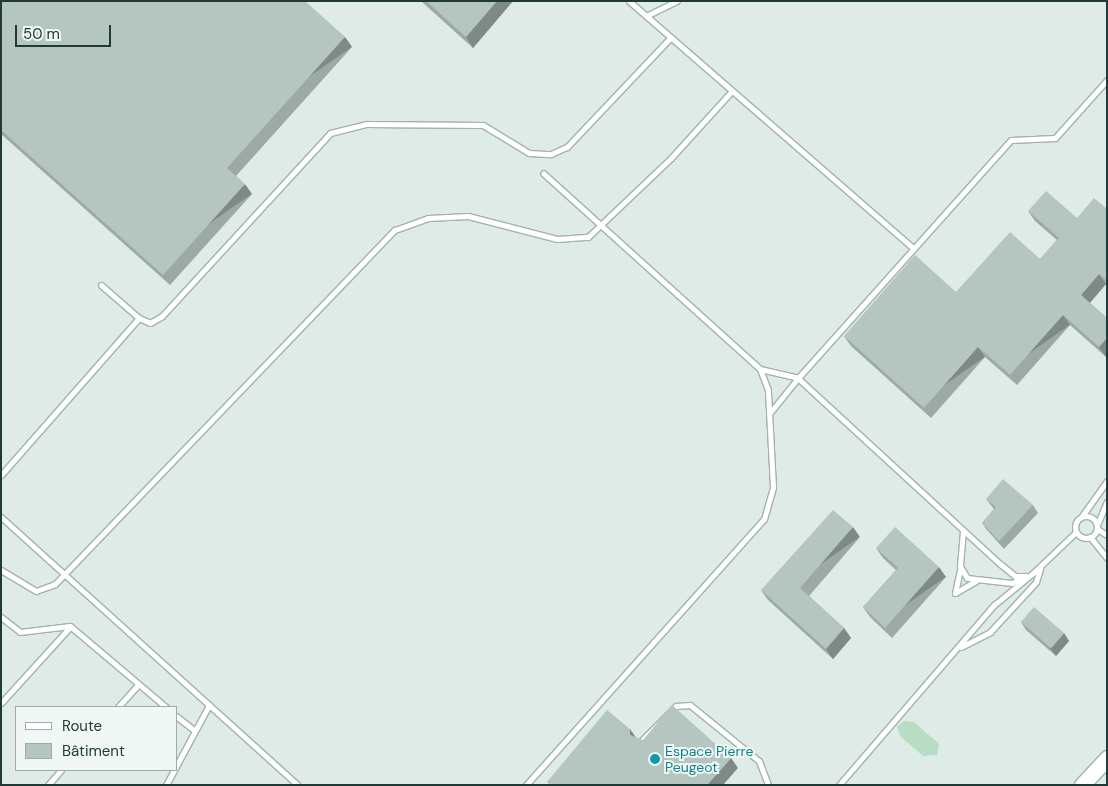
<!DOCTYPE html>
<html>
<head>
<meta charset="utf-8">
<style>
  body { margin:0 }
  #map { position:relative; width:1108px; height:786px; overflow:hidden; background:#dfebe6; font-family:"DM Sans",sans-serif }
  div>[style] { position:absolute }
  .green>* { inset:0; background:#b8dcc4 }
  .roads { filter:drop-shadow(1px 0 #a2b3ae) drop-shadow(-1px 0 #a2b3ae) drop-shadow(0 1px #a2b3ae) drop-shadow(0 -1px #a2b3ae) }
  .service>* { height:5px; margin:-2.5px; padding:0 2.5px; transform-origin:2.5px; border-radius:2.5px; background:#fff }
  .service>.ring { margin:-2.5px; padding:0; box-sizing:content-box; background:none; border:5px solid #fff; border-radius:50% }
  .secondary>* { height:15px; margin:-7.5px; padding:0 7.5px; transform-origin:7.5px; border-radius:7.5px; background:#fff }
  .wall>* { inset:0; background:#9ca9a5 }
  .shaded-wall>* { inset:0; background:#7f8a86; transform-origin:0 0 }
  .building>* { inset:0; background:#b5c5c0; transform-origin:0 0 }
  .dots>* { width:14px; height:14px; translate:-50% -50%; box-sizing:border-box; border:2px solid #f0f7f4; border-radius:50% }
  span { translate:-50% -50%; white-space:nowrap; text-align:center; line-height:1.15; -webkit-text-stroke:4px #f0f7f4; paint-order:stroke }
  .culture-label { font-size:14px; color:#0d838f }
  .left { translate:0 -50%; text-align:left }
  .frame { position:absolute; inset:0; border:2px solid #203b36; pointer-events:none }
  .legend { position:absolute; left:15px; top:706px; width:162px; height:65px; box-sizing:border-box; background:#f0f7f4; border:1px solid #9daca8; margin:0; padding:6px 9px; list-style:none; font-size:15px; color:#203b36 }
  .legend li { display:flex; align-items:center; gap:10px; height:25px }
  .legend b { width:25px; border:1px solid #9daca8 }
  .scale { position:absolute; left:15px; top:25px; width:96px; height:22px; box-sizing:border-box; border:2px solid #203b36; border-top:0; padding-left:6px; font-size:15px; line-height:18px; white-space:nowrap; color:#203b36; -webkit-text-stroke:4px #f0f7f4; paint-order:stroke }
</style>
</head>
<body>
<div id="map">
  <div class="green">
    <div style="clip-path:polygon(904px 721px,914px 722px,939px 744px,937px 755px,923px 756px,901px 737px,897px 727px)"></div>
  </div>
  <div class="roads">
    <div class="service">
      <div style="left:629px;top:1px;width:375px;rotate:41deg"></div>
      <div style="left:646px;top:16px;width:34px;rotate:-26deg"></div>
      <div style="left:101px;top:285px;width:50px;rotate:41deg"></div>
      <div style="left:139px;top:318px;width:12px;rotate:24deg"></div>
      <div style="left:150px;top:323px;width:14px;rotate:-30deg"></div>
      <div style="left:162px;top:316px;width:248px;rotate:-47.4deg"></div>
      <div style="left:330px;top:133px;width:38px;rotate:-14deg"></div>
      <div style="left:367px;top:124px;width:116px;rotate:0.5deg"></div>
      <div style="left:483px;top:125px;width:54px;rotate:31.3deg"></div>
      <div style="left:529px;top:153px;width:22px;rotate:3deg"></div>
      <div style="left:551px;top:154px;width:17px;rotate:-24deg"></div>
      <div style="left:567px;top:147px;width:150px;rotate:-46.6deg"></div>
      <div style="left:760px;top:369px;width:39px;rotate:13deg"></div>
      <div style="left:798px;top:378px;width:46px;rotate:128.9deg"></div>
      <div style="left:1px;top:475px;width:209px;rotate:-48.7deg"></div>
      <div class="ring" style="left:1075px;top:516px;width:17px;height:17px"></div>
      <div style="left:1082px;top:516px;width:43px;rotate:-54.5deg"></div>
      <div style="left:1px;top:517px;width:400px;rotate:42.1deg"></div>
      <div style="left:1097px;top:525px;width:25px;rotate:-67deg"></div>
      <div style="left:1097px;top:529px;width:12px;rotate:31deg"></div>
      <div style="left:963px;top:531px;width:35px;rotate:95deg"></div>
      <div style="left:960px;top:566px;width:14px;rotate:60deg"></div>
      <div style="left:967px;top:578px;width:45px;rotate:6.3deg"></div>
      <div style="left:1012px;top:583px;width:15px;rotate:-28deg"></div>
      <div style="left:1090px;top:537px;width:27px;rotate:51deg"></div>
      <div style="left:1px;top:570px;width:41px;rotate:31deg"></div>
      <div style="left:36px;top:591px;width:20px;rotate:-20deg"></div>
      <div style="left:55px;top:584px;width:491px;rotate:-46.2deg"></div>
      <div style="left:395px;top:230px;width:35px;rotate:-20deg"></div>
      <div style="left:428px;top:218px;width:40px;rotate:-2.9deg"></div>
      <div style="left:468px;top:216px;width:92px;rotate:14.5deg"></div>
      <div style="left:557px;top:239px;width:31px;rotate:-4deg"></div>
      <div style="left:588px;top:237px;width:115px;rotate:-43.6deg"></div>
      <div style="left:671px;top:158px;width:88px;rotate:-47.8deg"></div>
      <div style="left:1033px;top:573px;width:59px;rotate:-43.6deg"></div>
      <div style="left:1026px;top:576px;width:11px;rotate:180deg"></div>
      <div style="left:1015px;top:576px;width:19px;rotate:-141deg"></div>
      <div style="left:1000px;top:564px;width:275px;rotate:-137.4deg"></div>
      <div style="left:798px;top:378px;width:319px;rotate:-48.2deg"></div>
      <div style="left:1011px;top:140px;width:44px;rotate:-2.6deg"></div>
      <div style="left:1055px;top:138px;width:78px;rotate:-48.1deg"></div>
      <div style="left:955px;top:593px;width:24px;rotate:-78deg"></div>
      <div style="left:955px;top:593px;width:24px;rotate:-30deg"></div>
      <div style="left:1px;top:617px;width:24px;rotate:38deg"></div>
      <div style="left:20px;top:632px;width:50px;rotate:-6.8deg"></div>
      <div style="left:70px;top:626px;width:126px;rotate:40.2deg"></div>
      <div style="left:961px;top:647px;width:33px;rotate:-27deg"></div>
      <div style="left:990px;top:632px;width:68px;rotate:-47.4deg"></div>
      <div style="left:1036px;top:582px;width:14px;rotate:-73deg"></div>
      <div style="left:1px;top:703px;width:103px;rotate:-47.8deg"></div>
      <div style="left:118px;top:707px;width:30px;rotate:-48deg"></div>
      <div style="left:176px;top:716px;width:23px;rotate:38deg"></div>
      <div style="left:640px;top:742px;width:51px;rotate:-45deg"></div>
      <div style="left:676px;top:706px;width:14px;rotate:-4deg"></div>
      <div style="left:690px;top:705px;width:89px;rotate:39.1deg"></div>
      <div style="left:759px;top:761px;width:26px;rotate:69deg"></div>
      <div style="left:48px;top:785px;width:20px;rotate:-49deg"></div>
      <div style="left:166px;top:785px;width:91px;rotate:-61.7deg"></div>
      <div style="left:526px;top:785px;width:357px;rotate:-48.2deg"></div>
      <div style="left:764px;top:519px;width:33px;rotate:-74deg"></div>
      <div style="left:773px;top:487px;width:97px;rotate:-93deg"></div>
      <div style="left:768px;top:390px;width:22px;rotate:-111deg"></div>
      <div style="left:760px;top:369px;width:292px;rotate:-137.9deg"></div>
      <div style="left:839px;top:785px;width:238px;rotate:-49.3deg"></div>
      <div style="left:994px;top:605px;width:52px;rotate:-39.5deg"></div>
    </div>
    <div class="secondary">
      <div style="left:1082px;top:785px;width:37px;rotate:-47deg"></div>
    </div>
  </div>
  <div class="wall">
    <div style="clip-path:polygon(1px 1px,345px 37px,352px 47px,236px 176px,252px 194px,170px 285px,1px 134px)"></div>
    <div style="clip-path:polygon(421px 1px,513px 1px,473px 48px)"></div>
    <div style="clip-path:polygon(1107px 209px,1107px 285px,1106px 284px,1090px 303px,1107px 318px,1106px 357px,1070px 325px,1017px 385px,985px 357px,931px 418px,851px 346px,844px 336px,1040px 259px,1057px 240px,1035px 221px,1028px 211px,1077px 218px)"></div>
    <div style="clip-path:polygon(986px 499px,1033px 505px,1038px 513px,1004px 549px,987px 530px,982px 523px,994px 509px)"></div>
    <div style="clip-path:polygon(860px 537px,809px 596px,844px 628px,851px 638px,833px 659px,768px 600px,761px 590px)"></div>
    <div style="clip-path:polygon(876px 548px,946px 577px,892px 638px,870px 617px,863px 607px,896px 570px,883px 558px)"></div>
    <div style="clip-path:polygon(1021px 622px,1064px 633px,1069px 641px,1056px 656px,1026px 630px)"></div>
  </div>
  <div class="shaded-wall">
    <div style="clip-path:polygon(497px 1px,513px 1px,473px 48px,466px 37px)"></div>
    <div style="left:345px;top:37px;width:12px;height:176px;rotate:55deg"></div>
    <div style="left:245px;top:184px;width:12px;height:122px;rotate:55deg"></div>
    <div style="clip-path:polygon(1099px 274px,1106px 284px,1088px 305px,1081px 295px)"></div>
    <div style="left:1063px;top:315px;width:12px;height:80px;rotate:55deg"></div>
    <div style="clip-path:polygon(1107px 338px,1107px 356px,1106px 357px,1099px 347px)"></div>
    <div style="left:978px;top:347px;width:12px;height:81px;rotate:55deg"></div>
    <div style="left:853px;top:527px;width:12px;height:81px;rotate:55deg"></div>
    <div style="left:939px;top:567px;width:12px;height:81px;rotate:55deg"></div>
    <div style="clip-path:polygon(844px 628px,851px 638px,833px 659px,826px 649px)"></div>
    <div style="clip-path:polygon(1064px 633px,1069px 641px,1056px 656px,1050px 648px)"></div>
    <div style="clip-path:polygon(630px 729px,637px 739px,630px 735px)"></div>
    <div style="clip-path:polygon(731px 758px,738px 768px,723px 785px,707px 785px)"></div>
  </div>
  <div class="building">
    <div style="clip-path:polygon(1px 1px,305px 1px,345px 37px,227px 168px,245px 184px,163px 275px,1px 130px)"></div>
    <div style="clip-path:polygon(426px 1px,497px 1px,466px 37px)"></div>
    <div style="clip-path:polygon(1046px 191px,1077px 218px,1094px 198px,1107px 209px,1107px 281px,1099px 274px,1081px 295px,1107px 318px,1107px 338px,1099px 347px,1063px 315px,1010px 375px,978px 347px,924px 408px,844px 336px,915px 255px,956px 292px,1010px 232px,1040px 259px,1059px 238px,1028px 211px)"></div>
    <div style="clip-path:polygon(1003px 479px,1033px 505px,999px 541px,982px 523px,996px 507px,986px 499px)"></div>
    <div style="clip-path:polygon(833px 510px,853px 527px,800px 588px,844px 628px,826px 649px,761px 590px)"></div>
    <div style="clip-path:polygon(895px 527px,939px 567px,885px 628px,863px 607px,898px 568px,876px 548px)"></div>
    <div style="left:1034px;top:607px;width:40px;height:20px;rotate:41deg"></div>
    <div style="clip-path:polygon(672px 705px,731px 758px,707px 785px,550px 785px,547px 782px,607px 710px,630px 729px,630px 735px,643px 740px)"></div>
  </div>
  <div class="dots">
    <div style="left:655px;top:759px;background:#0f9aa8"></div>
  </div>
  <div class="culture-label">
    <span class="left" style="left:665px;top:759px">Espace Pierre<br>Peugeot</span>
  </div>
  <div class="frame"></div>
  <ul class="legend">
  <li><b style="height:6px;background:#fff"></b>Route</li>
  <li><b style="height:14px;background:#b5c5c0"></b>Bâtiment</li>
  </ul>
  <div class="scale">50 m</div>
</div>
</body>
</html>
